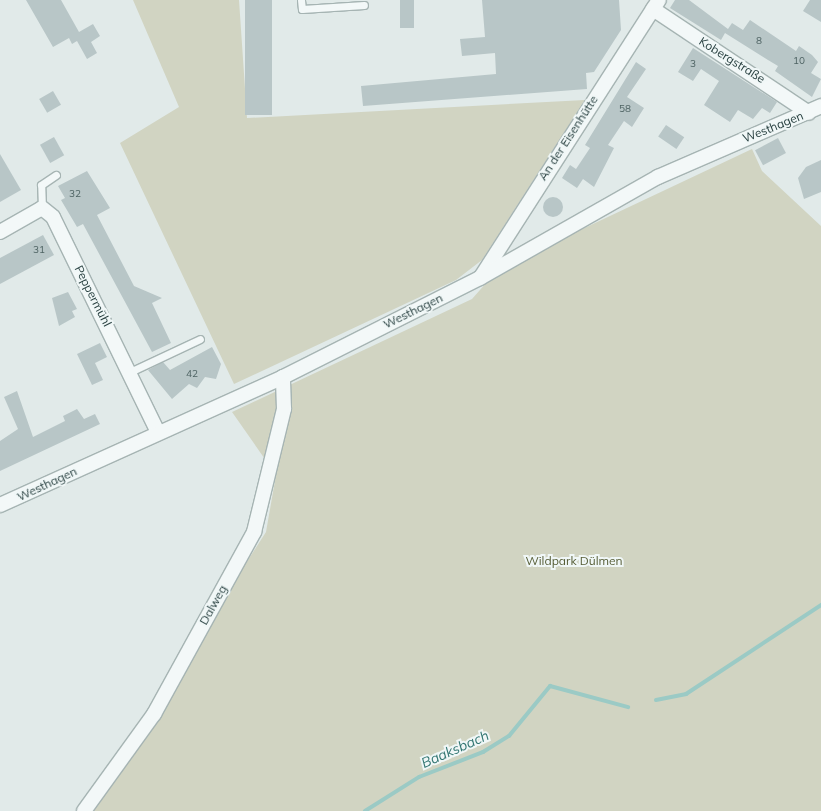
<!DOCTYPE html>
<html>
<head>
<meta charset="utf-8">
<style>
  body { margin:0 }
  #map { position:relative; width:821px; height:811px; overflow:hidden; background:#e1eae9; font-family:Mulish,sans-serif }
  div>[style] { position:absolute }
  .green>* { inset:0; background:#d1d4c2 }
  .stream>* { height:4px; margin:-2px; padding:0 2px; transform-origin:2px; border-radius:2px; background:#9bcac5 }
  .building>* { inset:0; background:#b8c6c7; transform-origin:0 0 }
  .round { border-radius:50% }
  .roads { filter:drop-shadow(1px 0 #a6b4b3) drop-shadow(-1px 0 #a6b4b3) drop-shadow(0 1px #a6b4b3) drop-shadow(0 -1px #a6b4b3) }
  .service>* { height:7px; margin:-3.5px; padding:0 3.5px; transform-origin:3.5px; border-radius:3.5px; background:#f3f8f8 }
  .minor>* { height:14px; margin:-7px; padding:0 7px; transform-origin:7px; border-radius:7px; background:#f3f8f8 }
  span { translate:-50% -50%; white-space:nowrap; text-align:center; line-height:1.15; -webkit-text-stroke:4px #f0f7f7; paint-order:stroke }
  .number-label { font-size:10px; color:#4d6262 }
  .number-label span { -webkit-text-stroke-width:0 }
  .street-label { font-size:12px; color:#294141 }
  .park-label { font-size:12px; color:#565d36 }
  .water-label { font-size:14px; color:#327672; font-style:italic }
</style>
</head>
<body>
<div id="map">
  <div class="green">
    <div style="clip-path:polygon(133px 0,239px 0,247px 118px,585px 100px,482px 260px,456px 280px,234px 384px,120px 143px,179px 107px)"></div>
    <div style="clip-path:polygon(752px 149px,762px 171px,821px 226px,821px 811px,87px 811px,266px 532px,276px 475px,232px 412px,472px 299px,487px 282px,576px 232px)"></div>
  </div>
  <div class="stream">
    <div style="left:656px;top:700px;width:31px;rotate:-11deg"></div>
    <div style="left:686px;top:694px;width:162px;rotate:-33.4deg"></div>
    <div style="left:365px;top:811px;width:64px;rotate:-32.2deg"></div>
    <div style="left:419px;top:777px;width:69px;rotate:-21.3deg"></div>
    <div style="left:483px;top:752px;width:31px;rotate:-32deg"></div>
    <div style="left:509px;top:736px;width:65px;rotate:-50.6deg"></div>
    <div style="left:550px;top:686px;width:81px;rotate:15.1deg"></div>
  </div>
  <div class="building">
    <div style="clip-path:polygon(26px 0,61px 0,79px 32px,93px 24px,100px 36px,91px 42px,97px 53px,87px 59px,77px 41px,72px 44px,69px 38px,53px 47px)"></div>
    <div style="left:245px;top:0;width:27px;height:115px"></div>
    <div style="left:400px;top:0;width:14px;height:28px"></div>
    <div style="clip-path:polygon(482px 0,619px 0,621px 30px,594px 72px,586px 73px,587px 89px,363px 106px,361px 86px,496px 74px,495px 53px,462px 56px,460px 39px,485px 37px)"></div>
    <div style="clip-path:polygon(675px 0,689px 0,728px 29px,732px 23px,743px 30px,750px 20px,796px 51px,799px 46px,812px 55px,818px 62px,811px 73px,821px 79px,812px 97px,775px 71px,778px 66px,768px 60px,725px 33px,721px 40px,670px 8px)"></div>
    <div style="clip-path:polygon(810px 0,821px 0,821px 22px,803px 11px)"></div>
    <div style="clip-path:polygon(693px 48px,777px 102px,770px 113px,762px 108px,753px 119px,738px 110px,730px 122px,704px 105px,719px 81px,701px 69px,693px 81px,678px 72px)"></div>
    <div style="clip-path:polygon(636px 62px,646px 69px,627px 97px,644px 108px,632px 127px,624px 121px,608px 145px,614px 148px,594px 187px,583px 179px,577px 188px,562px 178px,570px 165px,576px 169px,590px 148px,585px 145px)"></div>
    <div style="left:53px;top:91px;width:16px;height:16px;rotate:60deg"></div>
    <div style="left:666px;top:125px;width:22px;height:14px;rotate:34deg"></div>
    <div style="left:54px;top:137px;width:21px;height:16px;rotate:61deg"></div>
    <div style="left:778px;top:138px;width:17px;height:26px;rotate:62deg"></div>
    <div style="clip-path:polygon(0 154px,21px 190px,0 202px)"></div>
    <div style="clip-path:polygon(821px 160px,821px 192px,804px 199px,798px 178px,806px 167px)"></div>
    <div style="clip-path:polygon(87px 171px,110px 208px,97px 215px,134px 286px,162px 298px,152px 303px,171px 343px,152px 352px,83px 224px,77px 227px,61px 200px,65px 198px,58px 186px)"></div>
    <div class="round" style="left:543px;top:197px;width:20px;height:20px"></div>
    <div style="clip-path:polygon(43px 235px,54px 255px,0 284px,0 258px)"></div>
    <div style="clip-path:polygon(68px 292px,77px 309px,72px 311px,75px 317px,59px 326px,52px 298px)"></div>
    <div style="clip-path:polygon(100px 343px,107px 357px,95px 363px,103px 380px,92px 385px,77px 354px)"></div>
    <div style="clip-path:polygon(212px 347px,221px 364px,216px 379px,205px 377px,197px 388px,189px 384px,172px 399px,148px 370px,163px 362px,170px 370px)"></div>
    <div style="clip-path:polygon(17px 391px,33px 437px,65px 421px,63px 416px,77px 409px,84px 419px,95px 414px,100px 424px,0 471px,0 441px,18px 429px,4px 397px)"></div>
  </div>
  <div class="roads">
    <div class="service">
      <div style="left:301px;top:0;width:9px;rotate:84deg"></div>
      <div style="left:302px;top:9px;width:62px;rotate:-3.7deg"></div>
      <div style="left:42px;top:208px;width:23px;rotate:-92deg"></div>
      <div style="left:41px;top:185px;width:18px;rotate:-34deg"></div>
      <div style="left:132px;top:371px;width:75px;rotate:-25.2deg"></div>
    </div>
    <div class="minor">
      <div style="left:653px;top:9px;width:187px;rotate:33.7deg"></div>
      <div style="left:0;top:232px;width:48px;rotate:-29.7deg"></div>
      <div style="left:42px;top:208px;width:14px;rotate:39deg"></div>
      <div style="left:53px;top:217px;width:239px;rotate:64deg"></div>
      <div style="left:481px;top:277px;width:329px;rotate:-57.3deg"></div>
      <div style="left:0;top:505px;width:311px;rotate:-24.3deg"></div>
      <div style="left:283px;top:377px;width:220px;rotate:-26.7deg"></div>
      <div style="left:480px;top:278px;width:205px;rotate:-29.6deg"></div>
      <div style="left:658px;top:177px;width:178px;rotate:-23.5deg"></div>
      <div style="left:84px;top:811px;width:120px;rotate:-54.2deg"></div>
      <div style="left:154px;top:714px;width:208px;rotate:-61.2deg"></div>
      <div style="left:254px;top:532px;width:127px;rotate:-76.3deg"></div>
      <div style="left:284px;top:409px;width:32px;rotate:-92deg"></div>
    </div>
  </div>
  <div class="number-label">
    <span style="left:759px;top:41px">8</span>
    <span style="left:799px;top:61px">10</span>
    <span style="left:693px;top:64px">3</span>
    <span style="left:625px;top:109px">58</span>
    <span style="left:75px;top:194px">32</span>
    <span style="left:39px;top:250px">31</span>
    <span style="left:192px;top:374px">42</span>
  </div>
  <div class="street-label">
    <span style="left:732px;top:60px;rotate:32deg">Kobergstraße</span>
    <span style="left:773px;top:127px;rotate:-22deg">Westhagen</span>
    <span style="left:568px;top:138px;rotate:-57deg">An der Eisenhütte</span>
    <span style="left:93px;top:296px;rotate:63deg">Peppermühl</span>
    <span style="left:413px;top:311px;rotate:-26deg">Westhagen</span>
    <span style="left:47px;top:484px;rotate:-25deg">Westhagen</span>
    <span style="left:213px;top:605px;rotate:-61deg">Dalweg</span>
  </div>
  <div class="park-label">
    <span style="left:574px;top:561px">Wildpark Dülmen</span>
  </div>
  <div class="water-label">
    <span style="left:455px;top:749px;rotate:-24deg">Baaksbach</span>
  </div>
</div>
</body>
</html>
